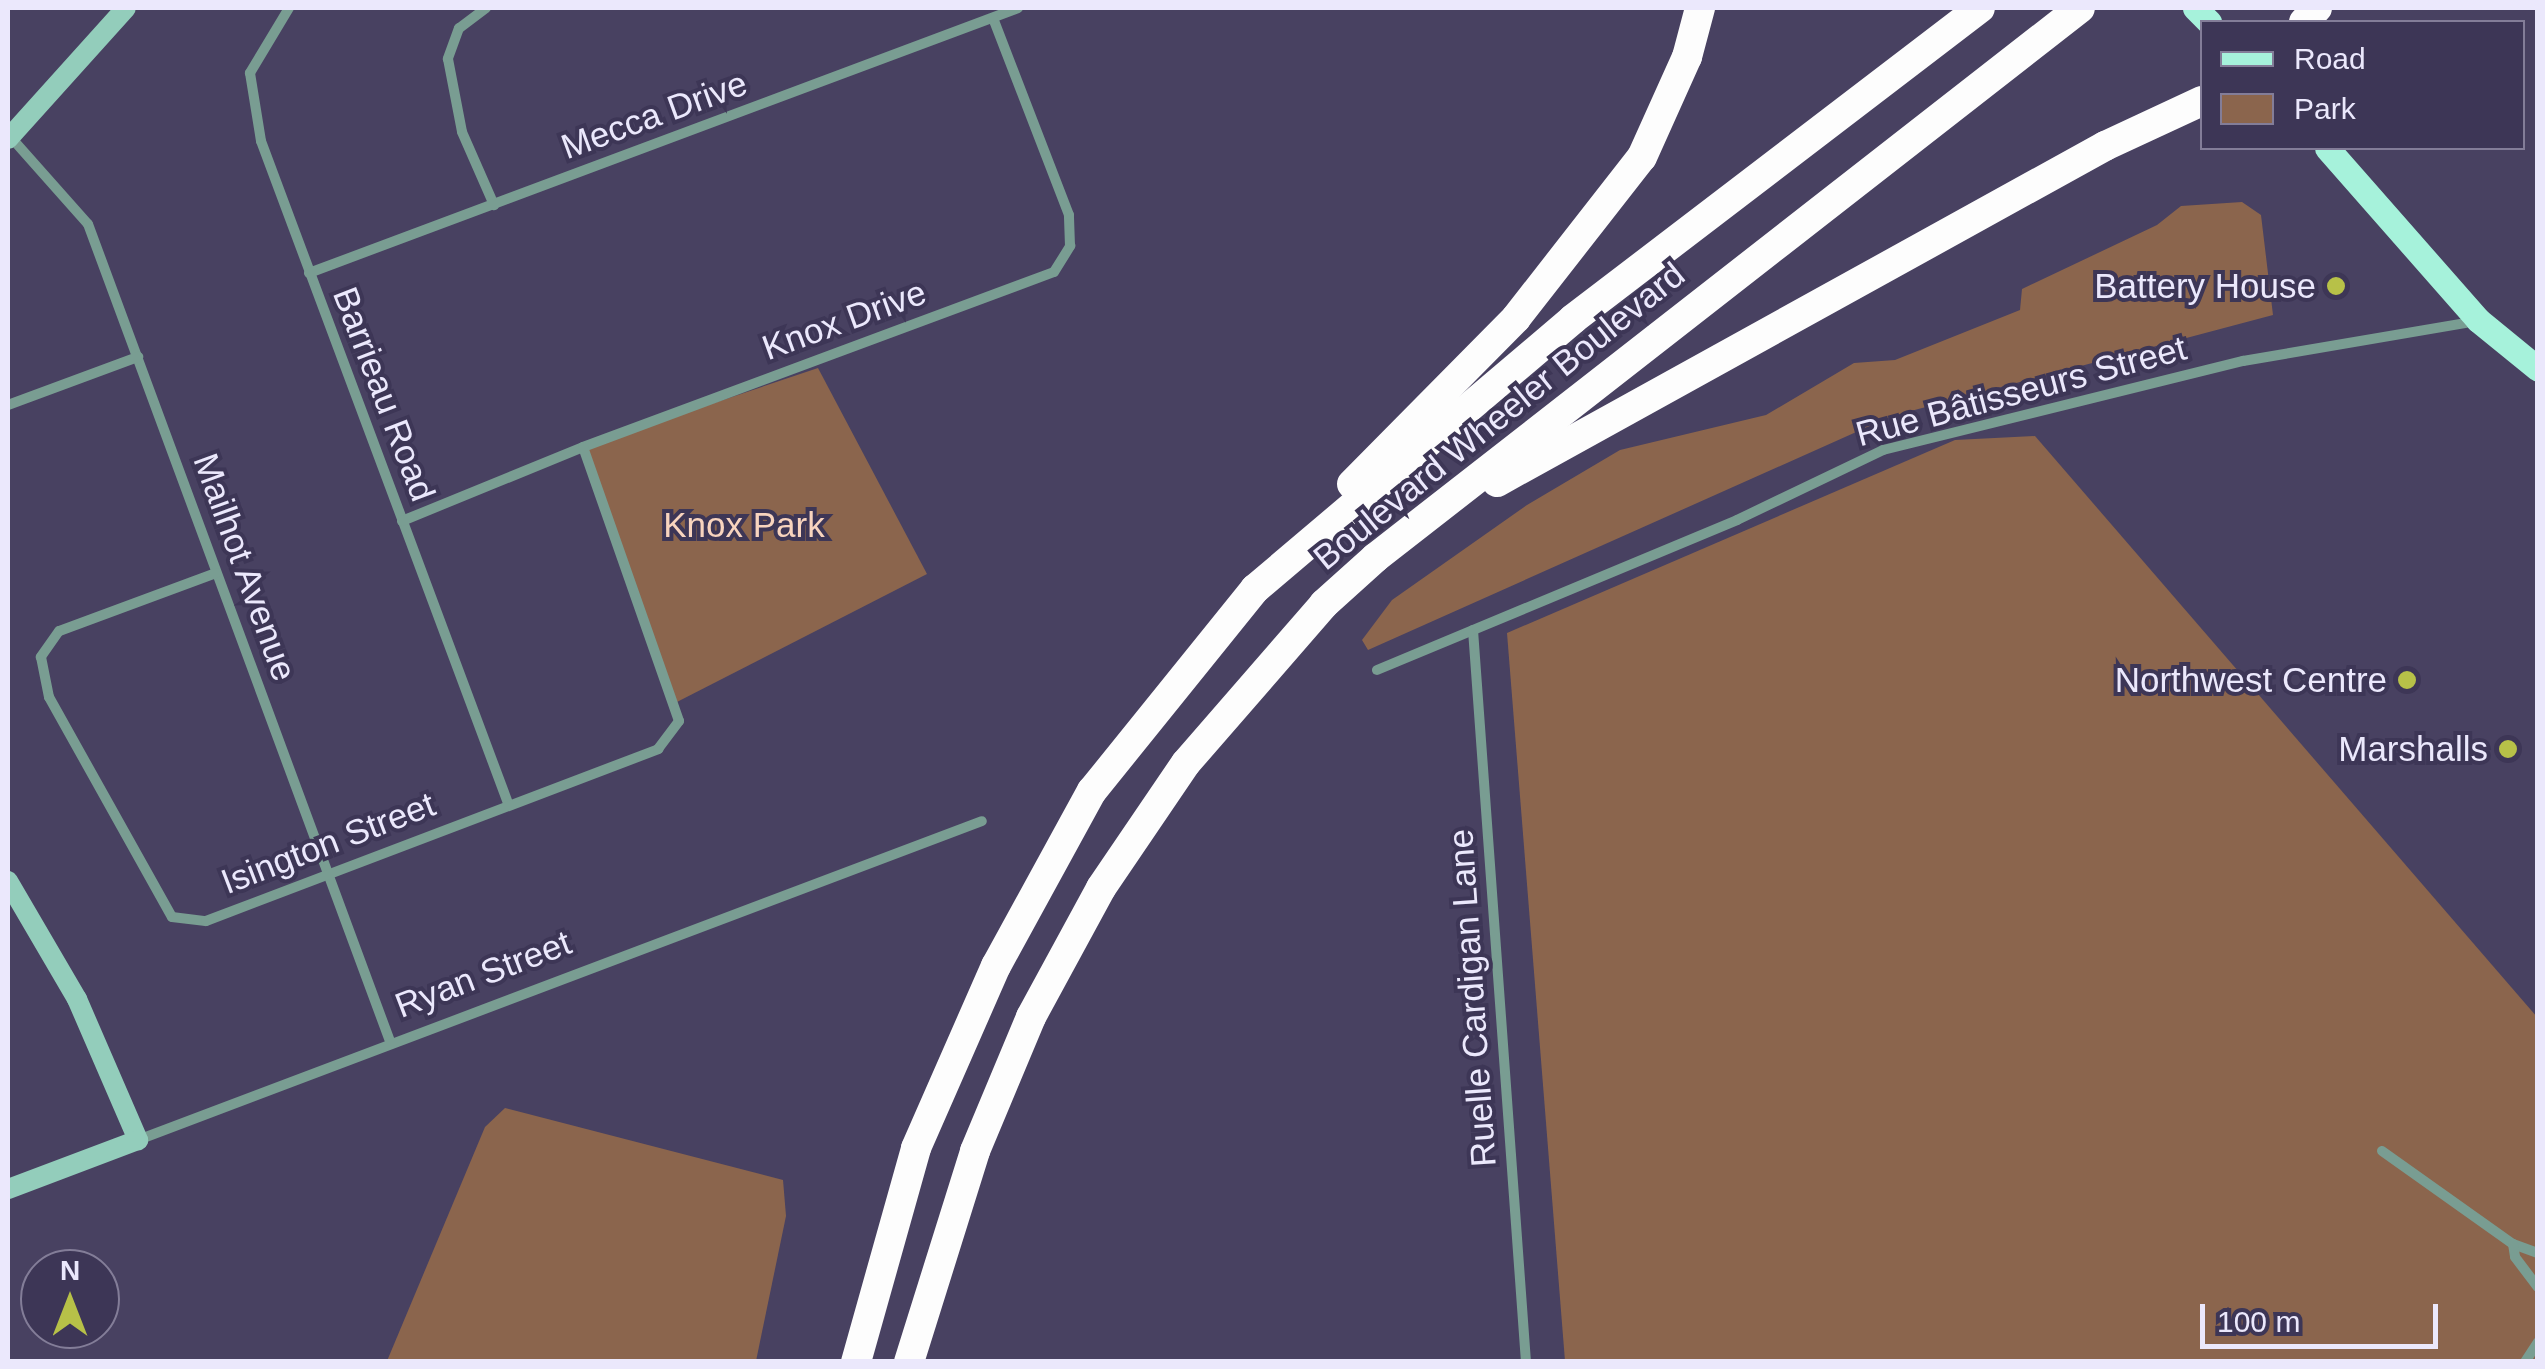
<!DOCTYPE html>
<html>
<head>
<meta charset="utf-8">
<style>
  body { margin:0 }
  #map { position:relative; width:2545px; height:1369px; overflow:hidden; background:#484161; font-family:Helvetica,sans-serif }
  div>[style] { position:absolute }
  .green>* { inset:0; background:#8b654d }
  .street>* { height:10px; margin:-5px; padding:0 5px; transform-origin:5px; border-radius:5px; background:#799d92 }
  .secondary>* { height:20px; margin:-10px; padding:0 10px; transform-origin:10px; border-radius:10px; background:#93cdbb }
  .primary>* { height:25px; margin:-12.5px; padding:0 12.5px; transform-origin:12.5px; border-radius:12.5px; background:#a6f2db }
  .highway>* { height:30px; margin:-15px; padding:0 15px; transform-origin:15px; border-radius:15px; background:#fdfdfd }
  .dots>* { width:28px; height:28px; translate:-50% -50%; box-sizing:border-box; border:5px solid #3d3656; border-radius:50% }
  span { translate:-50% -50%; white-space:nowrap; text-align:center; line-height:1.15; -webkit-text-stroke:8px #3d3656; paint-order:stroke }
  .street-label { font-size:35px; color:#ebe8fc }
  .poi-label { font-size:35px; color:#ebe8fc }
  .right { translate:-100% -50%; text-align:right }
  .park-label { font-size:35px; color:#f8d4be }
  .frame { position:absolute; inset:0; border:10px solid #ebe8fc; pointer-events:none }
  .legend { position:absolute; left:2200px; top:20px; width:325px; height:130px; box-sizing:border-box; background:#3d3656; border:2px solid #837d98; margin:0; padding:12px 18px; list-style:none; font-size:30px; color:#ebe8fc }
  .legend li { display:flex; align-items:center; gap:20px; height:50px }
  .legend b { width:50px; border:2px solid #837d98 }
  .north { position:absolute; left:20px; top:1249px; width:100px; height:100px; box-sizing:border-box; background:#3d3656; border:2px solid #837d98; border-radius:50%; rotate:0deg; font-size:28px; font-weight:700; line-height:40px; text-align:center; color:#ebe8fc }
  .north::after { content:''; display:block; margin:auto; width:35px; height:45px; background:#b7c148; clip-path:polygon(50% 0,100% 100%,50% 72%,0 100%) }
  .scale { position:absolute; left:2200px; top:1304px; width:238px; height:45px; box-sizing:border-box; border:5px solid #ebe8fc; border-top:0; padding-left:12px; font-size:30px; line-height:35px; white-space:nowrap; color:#ebe8fc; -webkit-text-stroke:8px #3d3656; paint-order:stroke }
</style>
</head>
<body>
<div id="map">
  <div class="green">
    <div style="clip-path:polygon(2242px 202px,2261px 215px,2273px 315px,1892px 416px,1368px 650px,1362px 640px,1392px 600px,1527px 505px,1620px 450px,1766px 415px,1854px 363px,1895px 360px,2020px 310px,2022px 289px,2157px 225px,2181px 206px)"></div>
    <div style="clip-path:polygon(818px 368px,927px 574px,673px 704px,583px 447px)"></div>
    <div style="clip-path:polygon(2035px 436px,2537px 1017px,2536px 1362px,1565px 1361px,1507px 633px,1955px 440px)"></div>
    <div style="clip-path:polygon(505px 1108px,783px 1180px,786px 1216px,756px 1361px,387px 1361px,485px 1127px)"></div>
  </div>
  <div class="street">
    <div style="left:289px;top:8px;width:76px;rotate:121deg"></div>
    <div style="left:250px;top:73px;width:69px;rotate:80.8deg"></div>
    <div style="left:261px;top:141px;width:707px;rotate:69.54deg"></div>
    <div style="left:486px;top:8px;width:34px;rotate:143deg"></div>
    <div style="left:459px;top:28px;width:33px;rotate:110deg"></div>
    <div style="left:448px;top:59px;width:74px;rotate:79.1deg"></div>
    <div style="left:462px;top:132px;width:80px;rotate:66.3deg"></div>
    <div style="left:8px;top:134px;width:120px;rotate:48.4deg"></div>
    <div style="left:88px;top:224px;width:874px;rotate:69.72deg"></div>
    <div style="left:309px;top:273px;width:757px;rotate:-20.49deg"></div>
    <div style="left:8px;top:405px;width:139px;rotate:-20.3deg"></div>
    <div style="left:402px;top:521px;width:196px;rotate:-22.2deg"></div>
    <div style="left:583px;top:447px;width:502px;rotate:-20.38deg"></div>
    <div style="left:1054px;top:272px;width:31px;rotate:-58deg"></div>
    <div style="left:1070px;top:246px;width:31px;rotate:-92deg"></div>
    <div style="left:1069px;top:215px;width:211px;rotate:-111.1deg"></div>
    <div style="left:216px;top:573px;width:167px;rotate:159.7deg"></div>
    <div style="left:59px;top:631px;width:32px;rotate:125deg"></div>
    <div style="left:41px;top:657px;width:41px;rotate:78.7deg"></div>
    <div style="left:49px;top:697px;width:252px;rotate:60.8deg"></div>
    <div style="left:172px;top:917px;width:34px;rotate:7deg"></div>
    <div style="left:206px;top:921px;width:484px;rotate:-20.8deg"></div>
    <div style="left:658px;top:749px;width:35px;rotate:-53deg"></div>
    <div style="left:679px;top:721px;width:290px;rotate:-109.3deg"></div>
    <div style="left:1473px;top:630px;width:734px;rotate:85.86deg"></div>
    <div style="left:1377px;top:670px;width:390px;rotate:-22.6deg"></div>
    <div style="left:1737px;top:520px;width:162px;rotate:-25.6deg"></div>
    <div style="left:1883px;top:450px;width:371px;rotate:-13.9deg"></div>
    <div style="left:2243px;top:361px;width:237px;rotate:-9.7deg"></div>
    <div style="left:138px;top:1140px;width:902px;rotate:-20.7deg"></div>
    <div style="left:2382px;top:1151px;width:161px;rotate:35.4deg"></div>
    <div style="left:2513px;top:1244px;width:27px;rotate:20deg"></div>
    <div style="left:2513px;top:1244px;width:13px;rotate:81deg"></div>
    <div style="left:2515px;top:1257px;width:38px;rotate:53deg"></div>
    <div style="left:2525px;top:1362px;width:24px;rotate:-57deg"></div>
  </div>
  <div class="secondary">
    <div style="left:8px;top:139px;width:176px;rotate:-48deg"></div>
    <div style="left:8px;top:881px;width:137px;rotate:59.7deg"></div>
    <div style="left:77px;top:999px;width:154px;rotate:66.6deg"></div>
    <div style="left:138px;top:1140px;width:139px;rotate:159.3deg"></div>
  </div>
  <div class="primary">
    <div style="left:2195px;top:8px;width:20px;rotate:45deg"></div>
    <div style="left:2327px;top:148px;width:229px;rotate:48.7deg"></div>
    <div style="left:2478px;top:320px;width:77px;rotate:39.2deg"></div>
  </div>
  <div class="highway">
    <div style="left:2304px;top:22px;width:19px;rotate:-47deg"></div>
    <div style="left:1497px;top:482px;width:695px;rotate:-28.93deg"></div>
    <div style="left:2105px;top:146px;width:107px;rotate:-24.9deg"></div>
    <div style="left:1352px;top:484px;width:233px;rotate:-45.3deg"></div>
    <div style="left:1516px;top:318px;width:204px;rotate:-52deg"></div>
    <div style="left:1642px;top:157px;width:110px;rotate:-65.8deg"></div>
    <div style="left:1687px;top:57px;width:51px;rotate:-75.1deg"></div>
    <div style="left:856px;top:1362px;width:222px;rotate:-74.3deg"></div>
    <div style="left:916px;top:1148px;width:199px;rotate:-66.3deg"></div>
    <div style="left:996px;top:966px;width:200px;rotate:-61.3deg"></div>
    <div style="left:1092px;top:791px;width:260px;rotate:-51.1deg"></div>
    <div style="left:1255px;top:589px;width:417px;rotate:-40.3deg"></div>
    <div style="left:1573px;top:319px;width:512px;rotate:-37.38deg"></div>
    <div style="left:909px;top:1362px;width:221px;rotate:-72.6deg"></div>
    <div style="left:975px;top:1151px;width:145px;rotate:-67.3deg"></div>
    <div style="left:1031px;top:1017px;width:147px;rotate:-61.5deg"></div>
    <div style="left:1101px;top:888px;width:151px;rotate:-55.8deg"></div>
    <div style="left:1186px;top:763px;width:211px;rotate:-49deg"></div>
    <div style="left:1324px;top:604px;width:69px;rotate:-42deg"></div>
    <div style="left:1375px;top:558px;width:894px;rotate:-37.96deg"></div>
  </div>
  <div class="dots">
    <div style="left:2336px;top:286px;background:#b7c148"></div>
    <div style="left:2407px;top:680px;background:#b7c148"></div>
    <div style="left:2508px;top:749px;background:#b7c148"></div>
  </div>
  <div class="street-label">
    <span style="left:654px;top:115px;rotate:-20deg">Mecca Drive</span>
    <span style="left:844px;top:320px;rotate:-20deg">Knox Drive</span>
    <span style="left:2021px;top:391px;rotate:-15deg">Rue Bâtisseurs Street</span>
    <span style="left:384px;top:394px;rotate:69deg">Barrieau Road</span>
    <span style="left:1499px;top:416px;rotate:-39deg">Boulevard Wheeler Boulevard</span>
    <span style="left:245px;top:567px;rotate:70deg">Mailhot Avenue</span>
    <span style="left:328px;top:843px;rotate:-21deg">Isington Street</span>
    <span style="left:483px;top:974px;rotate:-21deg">Ryan Street</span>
    <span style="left:1472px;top:998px;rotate:-94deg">Ruelle Cardigan Lane</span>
  </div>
  <div class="poi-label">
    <span class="right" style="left:2316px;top:286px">Battery House</span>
    <span class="right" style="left:2387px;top:680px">Northwest Centre</span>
    <span class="right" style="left:2488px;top:749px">Marshalls</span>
  </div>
  <div class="park-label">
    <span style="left:744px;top:525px">Knox Park</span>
  </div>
  <div class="frame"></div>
  <ul class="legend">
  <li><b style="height:12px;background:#a6f2db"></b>Road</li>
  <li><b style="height:28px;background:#8b654d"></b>Park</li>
  </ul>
  <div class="north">N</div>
  <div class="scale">100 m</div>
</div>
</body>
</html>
